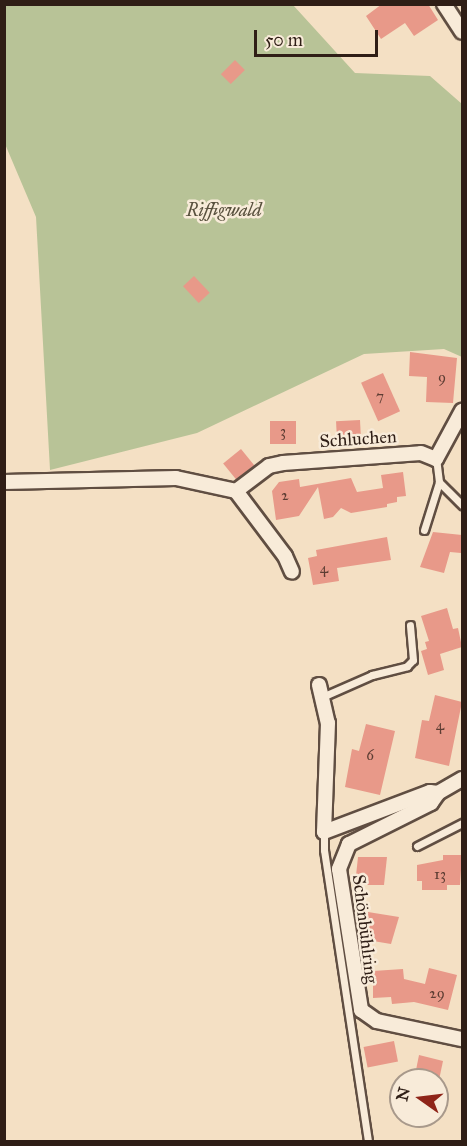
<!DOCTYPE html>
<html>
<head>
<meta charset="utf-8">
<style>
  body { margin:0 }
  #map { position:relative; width:467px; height:1146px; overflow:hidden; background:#f4e0c4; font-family:"IM FELL Great Primer",serif }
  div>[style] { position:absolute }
  .green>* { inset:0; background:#b8c397 }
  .building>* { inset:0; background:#e89989; transform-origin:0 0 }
  .roads { filter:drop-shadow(2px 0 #604e42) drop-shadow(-2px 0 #604e42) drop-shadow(0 2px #604e42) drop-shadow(0 -2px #604e42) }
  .service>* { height:7px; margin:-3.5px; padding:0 3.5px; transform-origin:3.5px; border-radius:3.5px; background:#f8ebd9 }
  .minor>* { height:14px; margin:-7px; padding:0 7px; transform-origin:7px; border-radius:7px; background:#f8ebd9 }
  span { translate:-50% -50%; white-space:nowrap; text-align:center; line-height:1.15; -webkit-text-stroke:5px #f8ebd9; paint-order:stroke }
  .number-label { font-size:15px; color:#5d3d33 }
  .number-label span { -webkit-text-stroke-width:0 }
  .park-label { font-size:18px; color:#58503d; font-style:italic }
  .street-label { font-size:18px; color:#2f1e16 }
  .frame { position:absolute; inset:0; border:6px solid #2f1e16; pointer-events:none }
  .north { position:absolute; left:389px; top:1068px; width:60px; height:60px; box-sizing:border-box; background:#f8ebd9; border:2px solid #a8998b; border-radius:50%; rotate:284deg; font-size:16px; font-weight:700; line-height:24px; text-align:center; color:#2f1e16 }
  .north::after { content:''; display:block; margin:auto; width:21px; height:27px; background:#8f2418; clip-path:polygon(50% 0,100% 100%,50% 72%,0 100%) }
  .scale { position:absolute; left:254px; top:30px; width:124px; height:27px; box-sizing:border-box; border:3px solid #2f1e16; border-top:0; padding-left:8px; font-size:18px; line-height:21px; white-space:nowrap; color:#2f1e16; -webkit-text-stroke:4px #f8ebd9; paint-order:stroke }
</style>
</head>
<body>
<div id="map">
  <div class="green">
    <div style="clip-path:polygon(4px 5px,293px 5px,355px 73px,430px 76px,462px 104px,462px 357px,444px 349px,364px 354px,197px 433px,50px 470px,36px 217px,5px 144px)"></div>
  </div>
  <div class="building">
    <div style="clip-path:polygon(382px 4px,428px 4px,438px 20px,414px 36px,405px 23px,381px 39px,366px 16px)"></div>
    <div style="left:235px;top:60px;width:14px;height:20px;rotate:45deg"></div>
    <div style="left:194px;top:276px;width:23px;height:15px;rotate:47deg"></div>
    <div style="clip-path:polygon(410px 352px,457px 358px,453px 403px,426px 402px,427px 377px,409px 376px)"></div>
    <div style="left:383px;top:373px;width:42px;height:24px;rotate:66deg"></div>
    <div style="left:360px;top:420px;width:21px;height:24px;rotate:87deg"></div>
    <div style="left:270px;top:421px;width:26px;height:23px"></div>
    <div style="left:241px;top:449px;width:21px;height:23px;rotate:51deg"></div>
    <div style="clip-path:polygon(403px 472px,406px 496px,397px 497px,397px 502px,387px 504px,387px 507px,351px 513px,341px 508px,333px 517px,324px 519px,318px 487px,299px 516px,276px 520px,272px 491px,279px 482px,299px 479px,300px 487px,351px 478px,357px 492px,383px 488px,381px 475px)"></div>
    <div style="clip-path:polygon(433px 532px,462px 535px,461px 553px,450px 552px,444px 573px,420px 567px)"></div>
    <div style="clip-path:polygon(387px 537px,391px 560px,337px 568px,339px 581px,313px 585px,308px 558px,317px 556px,316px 550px)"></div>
    <div style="clip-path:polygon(447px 608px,453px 629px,458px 628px,462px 647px,440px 654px,444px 670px,428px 675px,421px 651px,427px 649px,425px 642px,429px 641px,421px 616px)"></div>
    <div style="clip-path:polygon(435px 695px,462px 702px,449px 766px,415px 758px,422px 720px,429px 721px)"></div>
    <div style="clip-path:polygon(366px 724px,395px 731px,380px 795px,345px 787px,352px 749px,359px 751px)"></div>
    <div style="clip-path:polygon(443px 855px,462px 855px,460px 885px,447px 885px,447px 890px,422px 890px,422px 881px,417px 881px,417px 865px,443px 860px)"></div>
    <div style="clip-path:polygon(358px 857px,387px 857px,384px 885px,355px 885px)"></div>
    <div style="clip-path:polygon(368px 912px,399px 917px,391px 944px,361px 939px)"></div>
    <div style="clip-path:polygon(429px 968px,457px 975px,448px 1010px,414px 1002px,392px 1004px,391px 997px,373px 998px,373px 971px,403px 969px,404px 979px,425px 984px)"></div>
    <div style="left:394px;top:1041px;width:21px;height:31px;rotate:79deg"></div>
    <div style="clip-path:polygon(419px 1055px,443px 1061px,439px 1080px,414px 1080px)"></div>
  </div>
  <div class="roads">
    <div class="service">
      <div style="left:439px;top:482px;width:33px;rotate:45deg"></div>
      <div style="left:424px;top:530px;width:50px;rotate:-72.6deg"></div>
      <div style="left:439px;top:482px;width:23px;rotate:-97deg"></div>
      <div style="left:322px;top:697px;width:55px;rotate:-23.7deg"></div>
      <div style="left:372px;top:675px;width:36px;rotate:-14deg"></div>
      <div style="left:407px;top:666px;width:8px;rotate:-45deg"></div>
      <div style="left:413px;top:660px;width:35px;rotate:-95deg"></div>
      <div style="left:324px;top:832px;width:18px;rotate:90deg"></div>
      <div style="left:324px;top:850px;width:295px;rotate:81.4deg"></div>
      <div style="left:417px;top:846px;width:51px;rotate:-27.1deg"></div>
    </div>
    <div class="minor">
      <div style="left:444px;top:4px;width:33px;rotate:57deg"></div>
      <div style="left:4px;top:482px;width:172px;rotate:-1.3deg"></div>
      <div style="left:176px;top:478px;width:61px;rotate:12.2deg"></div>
      <div style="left:236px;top:491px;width:81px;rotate:53deg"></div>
      <div style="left:285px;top:556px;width:17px;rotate:66deg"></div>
      <div style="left:236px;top:491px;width:41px;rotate:-37.1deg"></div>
      <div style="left:269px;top:466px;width:14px;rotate:-12deg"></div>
      <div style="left:283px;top:463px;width:138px;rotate:-4.1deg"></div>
      <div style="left:421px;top:453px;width:16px;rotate:22deg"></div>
      <div style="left:436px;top:459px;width:55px;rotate:-61.6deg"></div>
      <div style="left:319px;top:685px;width:39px;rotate:77deg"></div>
      <div style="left:328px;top:723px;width:109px;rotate:92.1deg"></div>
      <div style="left:324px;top:832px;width:113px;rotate:-20.7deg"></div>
      <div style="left:430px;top:792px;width:8px;rotate:7deg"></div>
      <div style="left:462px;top:779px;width:28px;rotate:150deg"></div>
      <div style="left:438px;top:793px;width:12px;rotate:125deg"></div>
      <div style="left:431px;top:803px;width:92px;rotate:153.4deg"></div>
      <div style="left:349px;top:844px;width:27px;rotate:112deg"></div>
      <div style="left:339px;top:869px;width:143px;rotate:81.1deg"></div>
      <div style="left:361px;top:1010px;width:19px;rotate:35deg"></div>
      <div style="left:377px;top:1021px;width:87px;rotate:12deg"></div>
    </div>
  </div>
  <div class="number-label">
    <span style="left:442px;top:378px">9</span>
    <span style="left:380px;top:397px">7</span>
    <span style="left:283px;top:432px">3</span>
    <span style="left:285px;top:496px">2</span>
    <span style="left:324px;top:569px">4</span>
    <span style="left:440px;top:726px">4</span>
    <span style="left:370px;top:756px">6</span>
    <span style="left:440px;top:875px">13</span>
    <span style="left:437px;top:994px">29</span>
  </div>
  <div class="park-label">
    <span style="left:224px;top:210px">Riffigwald</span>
  </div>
  <div class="street-label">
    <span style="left:358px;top:439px;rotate:-4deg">Schluchen</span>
    <span style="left:365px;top:929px;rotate:83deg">Schönbühlring</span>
  </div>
  <div class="frame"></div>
  <div class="north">N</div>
  <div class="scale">50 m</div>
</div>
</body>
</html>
